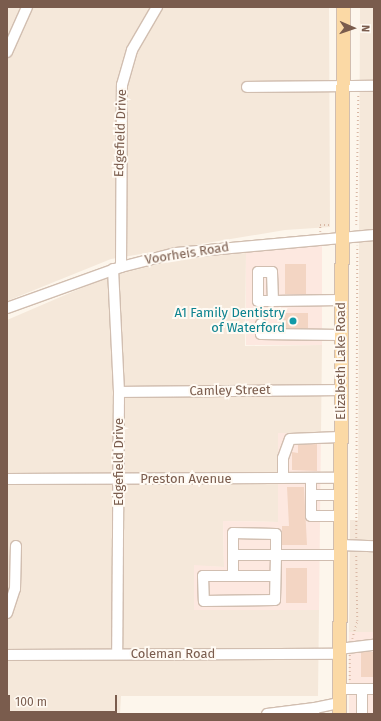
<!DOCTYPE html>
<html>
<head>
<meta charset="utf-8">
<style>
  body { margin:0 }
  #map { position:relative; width:381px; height:721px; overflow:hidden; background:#fdf6ec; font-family:"Fira Sans",sans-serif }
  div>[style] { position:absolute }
  .residential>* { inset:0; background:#f5e8da }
  .commercial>* { inset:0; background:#fde8e0; transform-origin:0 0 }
  .building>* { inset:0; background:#f3d5c3; transform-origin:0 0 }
  .path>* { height:1.5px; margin-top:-0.75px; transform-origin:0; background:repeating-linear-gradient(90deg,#d9b8a5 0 1px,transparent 0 4px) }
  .roads { filter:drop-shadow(1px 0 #d1beb0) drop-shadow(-1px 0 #d1beb0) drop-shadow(0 1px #d1beb0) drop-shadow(0 -1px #d1beb0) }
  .minor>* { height:10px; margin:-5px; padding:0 5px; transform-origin:5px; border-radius:5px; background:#fff }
  .major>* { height:13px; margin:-6.5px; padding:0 6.5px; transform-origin:6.5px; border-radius:6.5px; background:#fbd9a5 }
  .dots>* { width:11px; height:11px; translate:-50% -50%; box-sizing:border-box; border:2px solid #fffaf3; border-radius:50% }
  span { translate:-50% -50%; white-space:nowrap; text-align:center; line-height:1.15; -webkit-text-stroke:4px #fffaf3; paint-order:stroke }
  .street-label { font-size:13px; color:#7a5c4d }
  .culture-label { font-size:13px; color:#0d838f }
  .right { translate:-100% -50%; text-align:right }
  .frame { position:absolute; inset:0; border:8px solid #7a5c4d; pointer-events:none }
  .north { position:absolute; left:333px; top:8px; width:40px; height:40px; -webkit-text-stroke:3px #fffaf3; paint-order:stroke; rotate:92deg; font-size:11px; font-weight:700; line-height:16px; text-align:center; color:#7a5c4d }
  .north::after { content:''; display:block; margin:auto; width:14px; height:18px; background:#7a5c4d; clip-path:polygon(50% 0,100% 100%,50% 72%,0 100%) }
  .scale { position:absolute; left:8px; top:695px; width:109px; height:18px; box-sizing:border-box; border:2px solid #7a5c4d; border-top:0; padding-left:5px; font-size:12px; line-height:14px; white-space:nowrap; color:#7a5c4d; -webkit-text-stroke:3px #fffaf3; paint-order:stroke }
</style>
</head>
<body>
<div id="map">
  <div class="residential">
    <div style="clip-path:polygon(7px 7px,329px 7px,330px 227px,285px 230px,111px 259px,7px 301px)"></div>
    <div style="clip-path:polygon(360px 7px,374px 7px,374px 632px,349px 632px,350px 520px,358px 520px)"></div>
    <div style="clip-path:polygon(246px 253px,245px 346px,322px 345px,321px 433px,278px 433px,278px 522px,223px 521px,224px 567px,194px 566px,194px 610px,319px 610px,318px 696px,121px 696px,120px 714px,7px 714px,7px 320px,107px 277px,179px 259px)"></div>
  </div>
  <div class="commercial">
    <div style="left:322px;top:246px;width:99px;height:76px;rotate:90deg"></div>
    <div style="clip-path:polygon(278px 433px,321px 433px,319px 610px,194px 610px,194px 565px,224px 567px,223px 521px,278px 522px)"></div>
    <div style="left:349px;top:632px;width:25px;height:82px"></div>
  </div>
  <div class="building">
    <div style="left:306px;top:264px;width:30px;height:21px;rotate:90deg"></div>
    <div style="left:278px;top:313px;width:30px;height:15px"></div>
    <div style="clip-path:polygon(317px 444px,317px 471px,292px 470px,292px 452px,298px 453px,298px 445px)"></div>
    <div style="clip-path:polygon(287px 487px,304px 487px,307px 545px,282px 545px,282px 526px,289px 526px)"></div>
    <div style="left:286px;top:568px;width:21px;height:35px"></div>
    <div style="left:374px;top:652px;width:25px;height:13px;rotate:90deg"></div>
  </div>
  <div class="path">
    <div style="left:356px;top:225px;width:130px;rotate:-89.1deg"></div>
    <div style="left:320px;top:232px;width:7px;rotate:-90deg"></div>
    <div style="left:320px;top:225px;width:11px"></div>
    <div style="left:356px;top:538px;width:292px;rotate:-89.8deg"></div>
    <div style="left:352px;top:639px;width:19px;rotate:-74deg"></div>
    <div style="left:357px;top:621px;width:67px;rotate:-90.9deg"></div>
    <div style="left:350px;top:655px;width:26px;rotate:90deg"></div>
  </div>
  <div class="roads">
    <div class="minor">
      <div style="left:7px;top:52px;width:49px;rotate:-66deg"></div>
      <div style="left:247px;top:87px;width:127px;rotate:-0.5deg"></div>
      <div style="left:121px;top:267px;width:182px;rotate:-89.7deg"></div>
      <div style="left:122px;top:85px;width:36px;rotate:-74deg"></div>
      <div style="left:132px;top:50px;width:50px;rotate:-59.8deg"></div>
      <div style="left:113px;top:269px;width:123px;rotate:87.2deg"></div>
      <div style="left:119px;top:392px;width:262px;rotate:90.4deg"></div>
      <div style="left:273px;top:301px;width:29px;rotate:-92deg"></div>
      <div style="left:272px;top:272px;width:14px;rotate:180deg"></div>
      <div style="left:258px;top:272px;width:29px;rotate:90deg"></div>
      <div style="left:258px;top:301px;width:15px"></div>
      <div style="left:273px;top:301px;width:68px;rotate:-0.8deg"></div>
      <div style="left:7px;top:308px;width:121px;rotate:-19.8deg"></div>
      <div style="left:121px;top:267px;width:57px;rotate:-14.3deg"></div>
      <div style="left:176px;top:253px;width:199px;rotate:-5.2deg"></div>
      <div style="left:261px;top:324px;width:10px;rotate:90deg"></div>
      <div style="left:261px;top:334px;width:80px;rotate:0.7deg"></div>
      <div style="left:119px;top:392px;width:222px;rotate:-0.5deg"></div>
      <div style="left:283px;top:478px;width:20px;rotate:-90deg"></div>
      <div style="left:283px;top:458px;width:20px;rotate:-70deg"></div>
      <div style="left:290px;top:439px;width:50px;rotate:-2.3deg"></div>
      <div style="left:311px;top:478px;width:38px;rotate:90deg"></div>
      <div style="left:311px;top:516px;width:29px"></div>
      <div style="left:7px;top:479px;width:333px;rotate:-0.2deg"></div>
      <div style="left:311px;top:495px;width:29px"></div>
      <div style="left:340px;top:545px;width:34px;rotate:2deg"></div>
      <div style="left:233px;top:555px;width:21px;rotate:90deg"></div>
      <div style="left:275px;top:576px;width:72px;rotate:180deg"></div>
      <div style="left:203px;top:576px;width:25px;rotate:88deg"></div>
      <div style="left:204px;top:601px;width:71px;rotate:-0.8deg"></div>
      <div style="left:275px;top:600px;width:45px;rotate:-88.7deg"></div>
      <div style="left:276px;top:555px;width:21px;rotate:-90deg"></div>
      <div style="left:276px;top:534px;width:43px;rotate:-178.7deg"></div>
      <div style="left:233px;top:533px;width:22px;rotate:90deg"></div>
      <div style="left:233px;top:555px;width:107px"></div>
      <div style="left:7px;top:613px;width:25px;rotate:-72deg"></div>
      <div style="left:15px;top:589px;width:43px;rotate:-88.7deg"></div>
      <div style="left:339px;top:649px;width:35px;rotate:-7deg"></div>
      <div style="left:7px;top:655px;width:332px;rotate:-0.2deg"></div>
      <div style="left:339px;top:689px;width:35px"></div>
      <div style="left:314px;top:713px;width:5px;rotate:-79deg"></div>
      <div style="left:315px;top:708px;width:25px;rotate:-12deg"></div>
      <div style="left:267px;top:714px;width:48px;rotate:-7.1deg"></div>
      <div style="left:362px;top:714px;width:25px;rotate:-90deg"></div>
    </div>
    <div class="major">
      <div style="left:339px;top:714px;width:707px;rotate:-89.68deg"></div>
    </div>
  </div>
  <div class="dots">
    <div style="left:293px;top:321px;background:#0f9aa8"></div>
  </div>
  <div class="street-label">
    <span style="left:121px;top:133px;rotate:-88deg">Edgefield Drive</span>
    <span style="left:187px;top:254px;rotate:-9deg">Voorheis Road</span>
    <span style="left:341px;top:361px;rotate:-90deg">Elizabeth Lake Road</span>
    <span style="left:230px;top:391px;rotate:-1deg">Camley Street</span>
    <span style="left:119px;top:462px;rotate:-90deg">Edgefield Drive</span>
    <span style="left:186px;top:479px">Preston Avenue</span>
    <span style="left:173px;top:654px">Coleman Road</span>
  </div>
  <div class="culture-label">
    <span class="right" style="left:285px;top:321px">A1 Family Dentistry<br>of Waterford</span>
  </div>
  <div class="frame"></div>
  <div class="north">N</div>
  <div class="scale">100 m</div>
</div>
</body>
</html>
